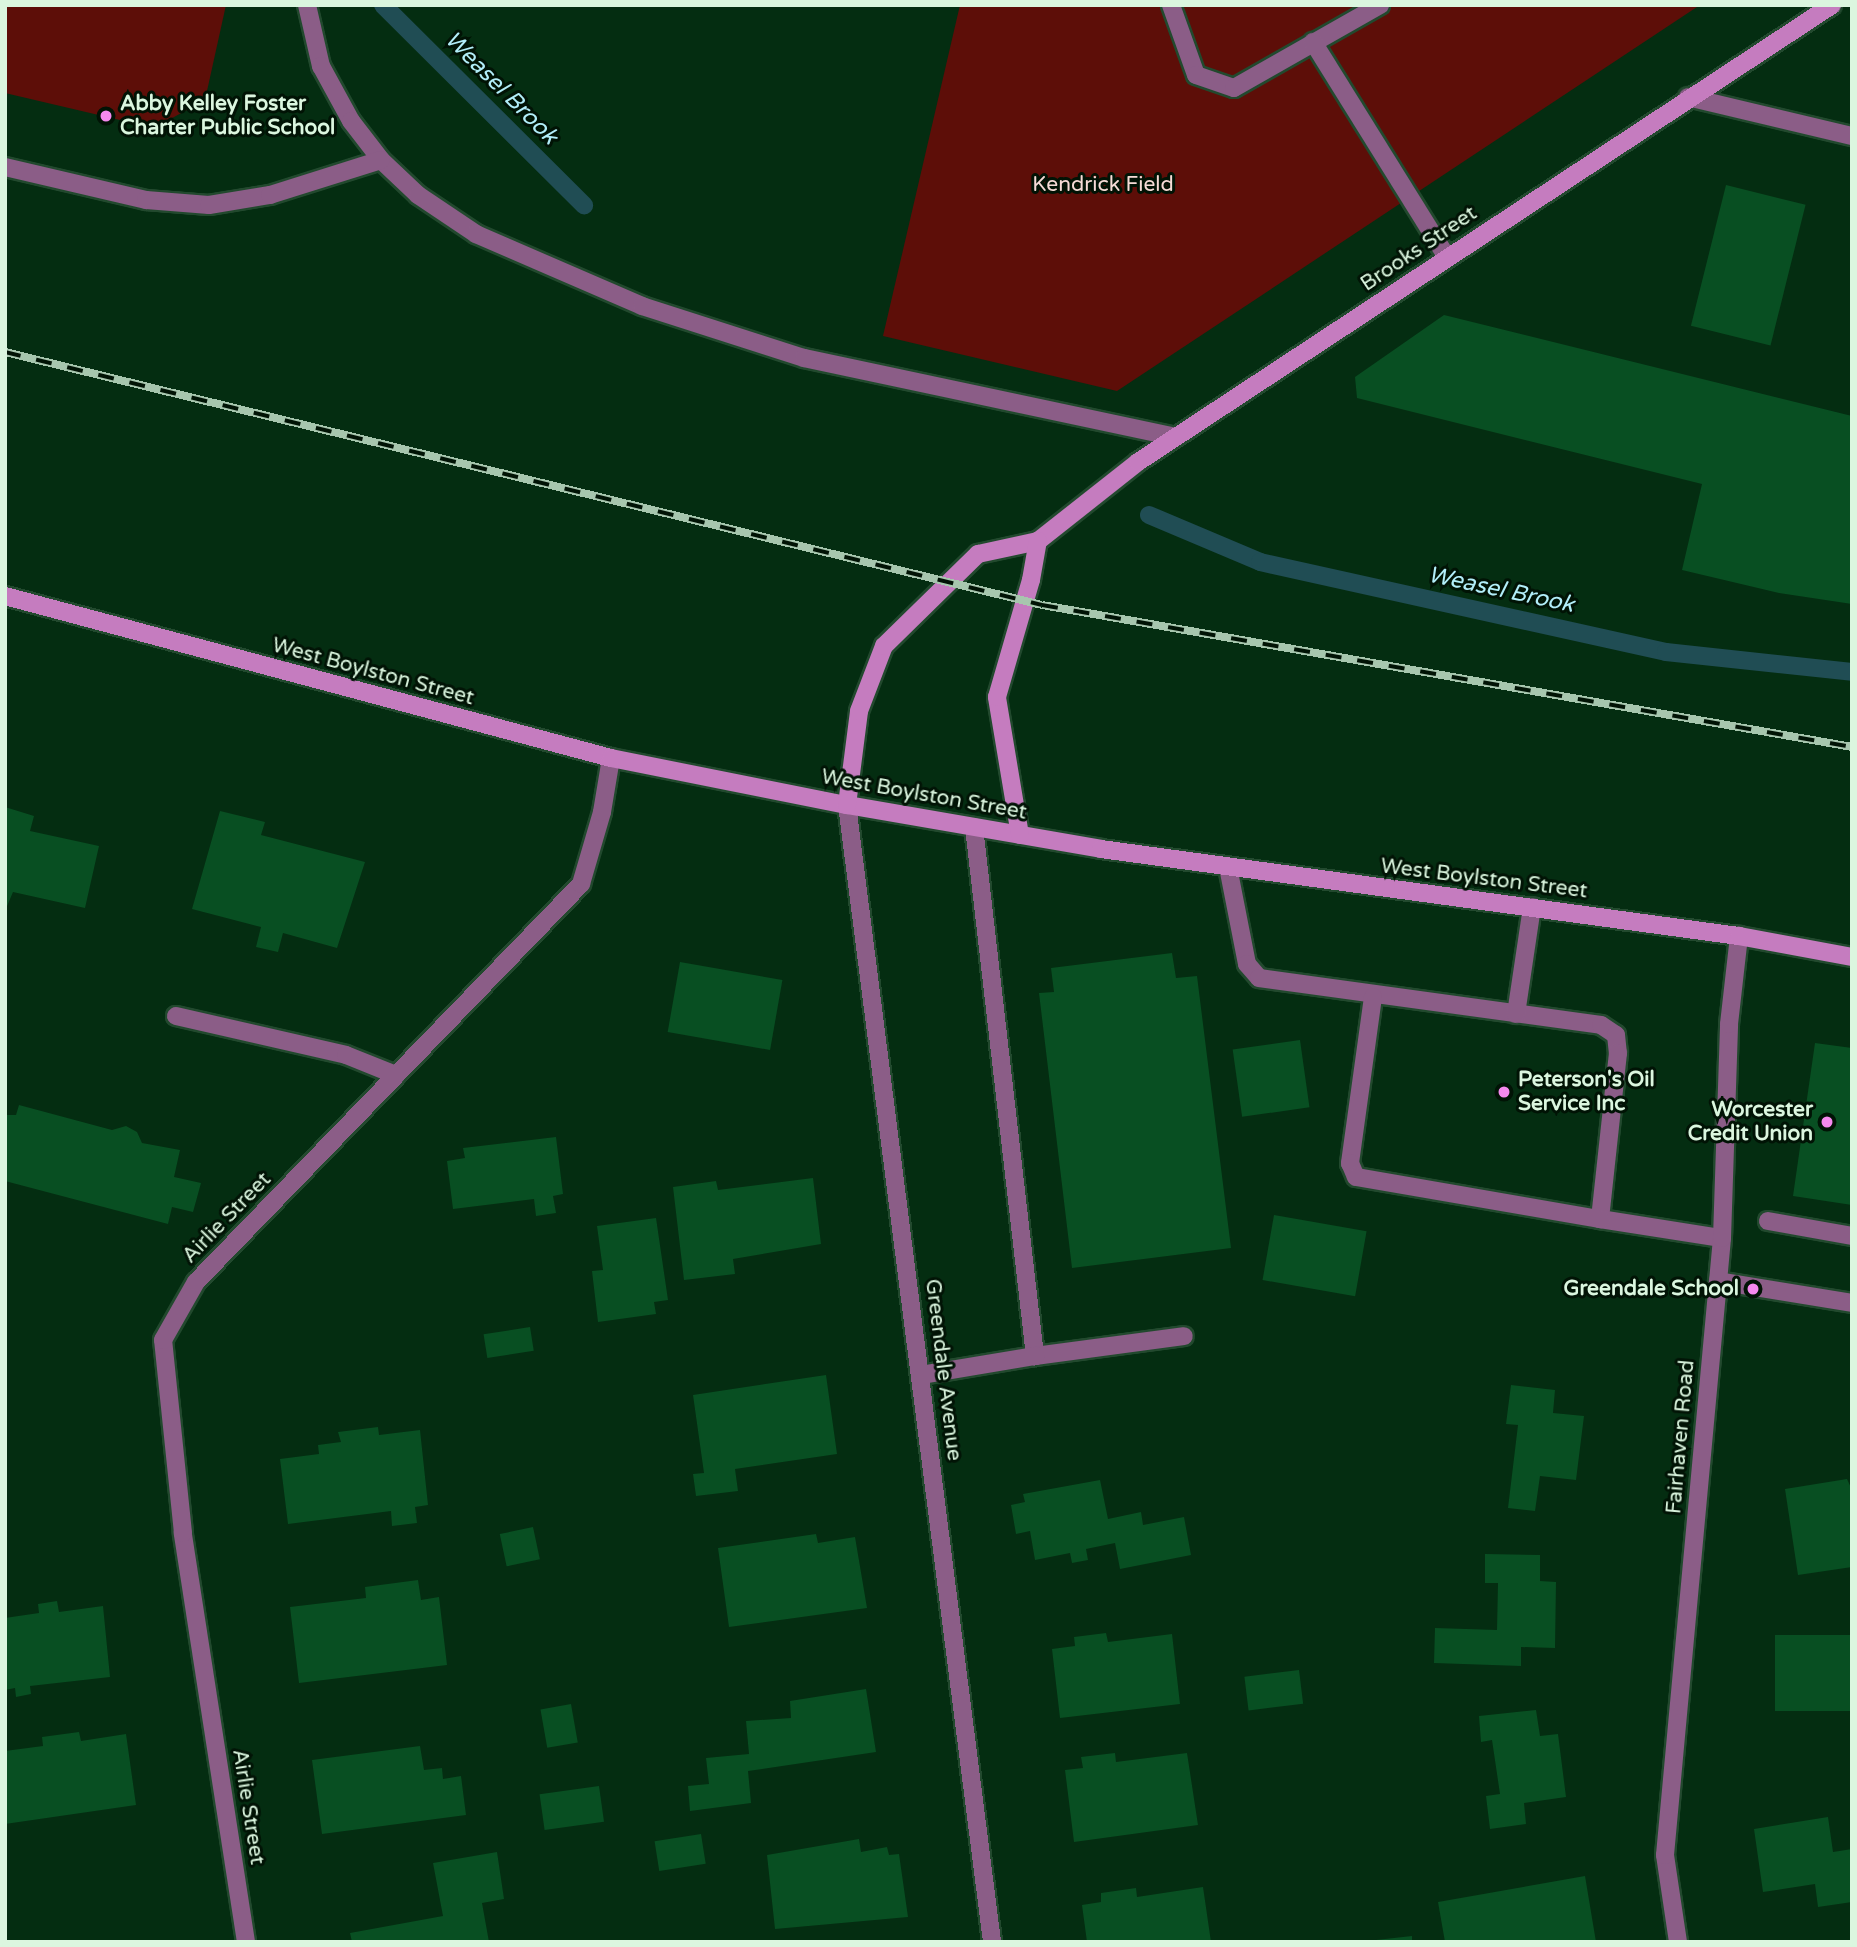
<!DOCTYPE html>
<html>
<head>
<meta charset="utf-8">
<style>
  body { margin:0 }
  #map { position:relative; width:1857px; height:1947px; overflow:hidden; background:#042d11; font-family:"Varela Round",sans-serif }
  div>[style] { position:absolute }
  .green>* { inset:0; background:#5d0e08 }
  .stream>* { height:18px; margin:-9px; padding:0 9px; transform-origin:9px; border-radius:9px; background:#204d54 }
  .building>* { inset:0; background:#084f22; transform-origin:0 0 }
  .roads { filter:drop-shadow(2px 0 #22492e) drop-shadow(-2px 0 #22492e) drop-shadow(0 2px #22492e) drop-shadow(0 -2px #22492e) }
  .lane>* { height:18px; margin:-9px; padding:0 9px; transform-origin:9px; border-radius:9px; background:#8b5d87 }
  .street>* { height:18px; margin:-9px; padding:0 9px; transform-origin:9px; border-radius:9px; background:#8b5d87 }
  .secondary>* { height:18px; margin:-9px; padding:0 9px; transform-origin:9px; border-radius:9px; background:#c57cbf }
  .rail>* { height:8px; margin-top:-4px; transform-origin:0; background:repeating-linear-gradient(90deg,#011305 0 16px,#a7c6ae 0 32px); box-sizing:border-box; border-block:2px solid #a7c6ae }
  .dots>* { width:19px; height:19px; translate:-50% -50%; box-sizing:border-box; border:4px solid #011305; border-radius:50% }
  span { translate:-50% -50%; white-space:nowrap; text-align:center; line-height:1.15; -webkit-text-stroke:6px #011305; paint-order:stroke }
  .poi-label { font-size:21px; color:#dbf6df; font-weight:700 }
  .left { translate:0 -50%; text-align:left }
  .right { translate:-100% -50%; text-align:right }
  .park-label { font-size:21px; color:#f6dbd6 }
  .street-label { font-size:21px; color:#dbf6df }
  .water-label { font-size:23px; color:#b2eef9; font-style:italic }
  .frame { position:absolute; inset:0; border:7px solid #dbf6df; pointer-events:none }
</style>
</head>
<body>
<div id="map">
  <div class="green">
    <div style="clip-path:polygon(5px 5px,226px 5px,205px 100px,154px 128px,5px 93px)"></div>
    <div style="clip-path:polygon(960px 5px,1700px 5px,1117px 391px,883px 336px)"></div>
  </div>
  <div class="stream">
    <div style="left:383px;top:5px;width:284px;rotate:44.9deg"></div>
    <div style="left:1149px;top:515px;width:121px;rotate:22.9deg"></div>
    <div style="left:1260px;top:562px;width:416px;rotate:12.5deg"></div>
    <div style="left:1666px;top:652px;width:187px;rotate:6.1deg"></div>
  </div>
  <div class="building">
    <div style="left:1726px;top:185px;width:82px;height:145px;rotate:14deg"></div>
    <div style="clip-path:polygon(1444px 315px,1852px 416px,1852px 604px,1779px 593px,1682px 570px,1702px 484px,1357px 398px,1355px 377px)"></div>
    <div style="clip-path:polygon(5px 807px,34px 816px,30px 831px,99px 846px,85px 908px,13px 892px,5px 911px)"></div>
    <div style="clip-path:polygon(220px 811px,265px 822px,261px 835px,365px 862px,337px 948px,283px 933px,278px 952px,256px 947px,261px 927px,192px 909px)"></div>
    <div style="clip-path:polygon(1172px 953px,1176px 978px,1197px 976px,1231px 1248px,1072px 1268px,1039px 993px,1054px 992px,1051px 968px)"></div>
    <div style="left:680px;top:962px;width:104px;height:71px;rotate:10deg"></div>
    <div style="left:1300px;top:1040px;width:68px;height:68px;rotate:82deg"></div>
    <div style="clip-path:polygon(1815px 1043px,1852px 1048px,1852px 1205px,1793px 1196px)"></div>
    <div style="clip-path:polygon(19px 1105px,112px 1130px,126px 1126px,137px 1132px,142px 1143px,180px 1150px,174px 1177px,201px 1183px,193px 1212px,172px 1207px,168px 1224px,5px 1181px,5px 1115px,16px 1115px)"></div>
    <div style="clip-path:polygon(556px 1137px,563px 1194px,553px 1196px,556px 1213px,536px 1216px,534px 1199px,453px 1209px,447px 1161px,465px 1158px,463px 1148px)"></div>
    <div style="clip-path:polygon(813px 1178px,821px 1244px,733px 1259px,735px 1274px,684px 1280px,673px 1187px,716px 1181px,718px 1190px)"></div>
    <div style="left:1274px;top:1215px;width:94px;height:66px;rotate:10deg"></div>
    <div style="clip-path:polygon(656px 1218px,668px 1300px,654px 1302px,656px 1314px,598px 1322px,592px 1271px,603px 1270px,597px 1226px)"></div>
    <div style="left:530px;top:1327px;width:24px;height:47px;rotate:81deg"></div>
    <div style="clip-path:polygon(826px 1375px,837px 1454px,735px 1469px,738px 1491px,696px 1496px,693px 1474px,704px 1473px,693px 1395px)"></div>
    <div style="clip-path:polygon(1511px 1385px,1555px 1390px,1553px 1413px,1584px 1416px,1576px 1480px,1540px 1476px,1535px 1511px,1508px 1508px,1518px 1425px,1506px 1424px)"></div>
    <div style="clip-path:polygon(378px 1427px,379px 1435px,420px 1430px,428px 1505px,415px 1507px,417px 1523px,392px 1526px,391px 1511px,288px 1524px,280px 1459px,319px 1454px,318px 1445px,341px 1442px,338px 1432px)"></div>
    <div style="clip-path:polygon(1847px 1479px,1852px 1490px,1852px 1567px,1798px 1575px,1785px 1489px)"></div>
    <div style="clip-path:polygon(1100px 1480px,1108px 1519px,1141px 1512px,1143px 1525px,1184px 1517px,1191px 1555px,1120px 1569px,1115px 1543px,1086px 1549px,1088px 1560px,1072px 1563px,1070px 1553px,1035px 1560px,1030px 1531px,1016px 1534px,1011px 1505px,1025px 1502px,1023px 1494px)"></div>
    <div style="left:533px;top:1527px;width:33px;height:34px;rotate:78deg"></div>
    <div style="clip-path:polygon(816px 1534px,818px 1543px,855px 1537px,867px 1608px,729px 1627px,718px 1548px)"></div>
    <div style="clip-path:polygon(1485px 1554px,1540px 1555px,1540px 1581px,1556px 1582px,1555px 1648px,1521px 1647px,1521px 1666px,1434px 1663px,1435px 1628px,1497px 1630px,1498px 1583px,1485px 1583px)"></div>
    <div style="clip-path:polygon(418px 1580px,421px 1600px,439px 1597px,447px 1665px,299px 1683px,290px 1607px,366px 1598px,365px 1587px)"></div>
    <div style="clip-path:polygon(57px 1601px,59px 1612px,103px 1606px,110px 1677px,30px 1686px,31px 1694px,16px 1697px,15px 1688px,5px 1690px,5px 1618px,39px 1613px,38px 1604px)"></div>
    <div style="clip-path:polygon(1106px 1633px,1108px 1642px,1172px 1634px,1180px 1704px,1060px 1718px,1052px 1649px,1075px 1646px,1074px 1637px)"></div>
    <div style="left:1852px;top:1635px;width:76px;height:77px;rotate:90deg"></div>
    <div style="left:1299px;top:1670px;width:34px;height:55px;rotate:83deg"></div>
    <div style="clip-path:polygon(866px 1689px,876px 1752px,748px 1771px,751px 1803px,690px 1811px,688px 1786px,709px 1784px,706px 1758px,749px 1754px,746px 1721px,791px 1718px,790px 1701px)"></div>
    <div style="left:571px;top:1704px;width:39px;height:31px;rotate:80deg"></div>
    <div style="clip-path:polygon(1536px 1710px,1540px 1736px,1558px 1734px,1566px 1797px,1524px 1803px,1526px 1824px,1490px 1829px,1486px 1796px,1500px 1794px,1492px 1740px,1481px 1742px,1479px 1716px)"></div>
    <div style="clip-path:polygon(79px 1732px,81px 1741px,126px 1734px,136px 1805px,5px 1824px,5px 1751px,43px 1746px,42px 1737px)"></div>
    <div style="clip-path:polygon(420px 1746px,424px 1770px,442px 1768px,443px 1779px,461px 1776px,466px 1815px,322px 1834px,312px 1760px)"></div>
    <div style="clip-path:polygon(1115px 1753px,1116px 1762px,1187px 1753px,1198px 1825px,1074px 1842px,1065px 1770px,1083px 1768px,1081px 1757px)"></div>
    <div style="left:599px;top:1786px;width:36px;height:60px;rotate:82deg"></div>
    <div style="clip-path:polygon(1828px 1817px,1833px 1852px,1852px 1849px,1852px 1902px,1818px 1907px,1815px 1884px,1763px 1892px,1754px 1829px)"></div>
    <div style="left:701px;top:1834px;width:30px;height:47px;rotate:81deg"></div>
    <div style="clip-path:polygon(859px 1839px,861px 1852px,887px 1847px,889px 1855px,899px 1854px,908px 1917px,775px 1929px,767px 1855px)"></div>
    <div style="clip-path:polygon(497px 1852px,504px 1899px,482px 1903px,489px 1942px,352px 1942px,350px 1933px,443px 1916px,433px 1863px)"></div>
    <div style="clip-path:polygon(1585px 1876px,1596px 1942px,1445px 1942px,1438px 1902px)"></div>
    <div style="clip-path:polygon(1203px 1887px,1211px 1942px,1087px 1942px,1082px 1905px,1101px 1902px,1101px 1893px,1136px 1888px,1137px 1897px)"></div>
    <div style="clip-path:polygon(1412px 1936px,1412px 1942px,1377px 1942px,1376px 1940px)"></div>
  </div>
  <div class="roads">
    <div class="lane">
      <div style="left:307px;top:5px;width:63px;rotate:77.1deg"></div>
      <div style="left:321px;top:66px;width:63px;rotate:61.4deg"></div>
      <div style="left:351px;top:121px;width:49px;rotate:52.4deg"></div>
      <div style="left:381px;top:160px;width:51px;rotate:43.4deg"></div>
      <div style="left:418px;top:195px;width:70px;rotate:33.9deg"></div>
      <div style="left:476px;top:234px;width:181px;rotate:23.4deg"></div>
      <div style="left:642px;top:306px;width:170px;rotate:17.8deg"></div>
      <div style="left:804px;top:358px;width:380px;rotate:12deg"></div>
      <div style="left:1171px;top:5px;width:74px;rotate:70.3deg"></div>
      <div style="left:1196px;top:75px;width:40px;rotate:18.9deg"></div>
      <div style="left:1234px;top:88px;width:168px;rotate:-29.6deg"></div>
      <div style="left:1313px;top:42px;width:253px;rotate:58.1deg"></div>
      <div style="left:5px;top:167px;width:145px;rotate:13.2deg"></div>
      <div style="left:146px;top:200px;width:63px;rotate:4.5deg"></div>
      <div style="left:209px;top:205px;width:62px;rotate:-9.3deg"></div>
      <div style="left:270px;top:195px;width:116px;rotate:-17.5deg"></div>
      <div style="left:974px;top:827px;width:533px;rotate:83.42deg"></div>
      <div style="left:1035px;top:1356px;width:150px;rotate:-7.6deg"></div>
      <div style="left:1228px;top:867px;width:99px;rotate:78.9deg"></div>
      <div style="left:1247px;top:964px;width:18px;rotate:49deg"></div>
      <div style="left:1259px;top:978px;width:345px;rotate:7.8deg"></div>
      <div style="left:1601px;top:1025px;width:18px;rotate:34deg"></div>
      <div style="left:1616px;top:1035px;width:18px;rotate:84deg"></div>
      <div style="left:1618px;top:1053px;width:167px;rotate:96.2deg"></div>
      <div style="left:1600px;top:1219px;width:123px;rotate:8.9deg"></div>
      <div style="left:1373px;top:997px;width:168px;rotate:97.9deg"></div>
      <div style="left:1350px;top:1163px;width:15px;rotate:67deg"></div>
      <div style="left:1356px;top:1177px;width:248px;rotate:9.8deg"></div>
      <div style="left:1516px;top:1014px;width:108px;rotate:-81.5deg"></div>
      <div style="left:176px;top:1016px;width:174px;rotate:12.9deg"></div>
      <div style="left:346px;top:1055px;width:54px;rotate:21.8deg"></div>
      <div style="left:1768px;top:1221px;width:85px;rotate:10.1deg"></div>
      <div style="left:1718px;top:1281px;width:136px;rotate:9.3deg"></div>
      <div style="left:921px;top:1375px;width:116px;rotate:-9.5deg"></div>
    </div>
    <div class="street">
      <div style="left:1688px;top:97px;width:169px;rotate:13.4deg"></div>
      <div style="left:847px;top:805px;width:1146px;rotate:82.73deg"></div>
      <div style="left:246px;top:1942px;width:414px;rotate:-98.8deg"></div>
      <div style="left:183px;top:1533px;width:194px;rotate:-95.9deg"></div>
      <div style="left:163px;top:1340px;width:67px;rotate:-60.4deg"></div>
      <div style="left:196px;top:1282px;width:554px;rotate:-45.95deg"></div>
      <div style="left:581px;top:884px;width:75px;rotate:-73.7deg"></div>
      <div style="left:602px;top:812px;width:55px;rotate:-80.5deg"></div>
      <div style="left:1678px;top:1942px;width:88px;rotate:-98.5deg"></div>
      <div style="left:1665px;top:1855px;width:620px;rotate:-84.72deg"></div>
      <div style="left:1722px;top:1238px;width:214px;rotate:-88.1deg"></div>
      <div style="left:1729px;top:1024px;width:89px;rotate:-83.5deg"></div>
    </div>
    <div class="secondary">
      <div style="left:5px;top:596px;width:627px;rotate:14.97deg"></div>
      <div style="left:611px;top:758px;width:241px;rotate:11.3deg"></div>
      <div style="left:847px;top:805px;width:258px;rotate:9.8deg"></div>
      <div style="left:1101px;top:849px;width:644px;rotate:7.77deg"></div>
      <div style="left:1739px;top:936px;width:115px;rotate:10.5deg"></div>
      <div style="left:847px;top:805px;width:95px;rotate:-82.7deg"></div>
      <div style="left:859px;top:711px;width:70px;rotate:-69deg"></div>
      <div style="left:884px;top:646px;width:132px;rotate:-44.4deg"></div>
      <div style="left:978px;top:554px;width:61px;rotate:-12.2deg"></div>
      <div style="left:1038px;top:541px;width:127px;rotate:-38.3deg"></div>
      <div style="left:1138px;top:462px;width:831px;rotate:-33.36deg"></div>
      <div style="left:1020px;top:835px;width:140px;rotate:-99.5deg"></div>
      <div style="left:997px;top:697px;width:122px;rotate:-73.8deg"></div>
      <div style="left:1031px;top:580px;width:40px;rotate:-80deg"></div>
    </div>
  </div>
  <div class="rail">
    <div style="left:5px;top:352px;width:1067px;rotate:13.71deg"></div>
    <div style="left:1042px;top:605px;width:822px;rotate:9.94deg"></div>
  </div>
  <div class="dots">
    <div style="left:106px;top:116px;background:#f589ee"></div>
    <div style="left:1504px;top:1092px;background:#f589ee"></div>
    <div style="left:1827px;top:1122px;background:#f589ee"></div>
    <div style="left:1753px;top:1289px;background:#f589ee"></div>
  </div>
  <div class="poi-label">
    <span class="left" style="left:120px;top:116px">Abby Kelley Foster<br>Charter Public School</span>
    <span class="left" style="left:1518px;top:1092px">Peterson's Oil<br>Service Inc</span>
    <span class="right" style="left:1813px;top:1122px">Worcester<br>Credit Union</span>
    <span class="right" style="left:1739px;top:1289px">Greendale School</span>
  </div>
  <div class="park-label">
    <span style="left:1103px;top:185px">Kendrick Field</span>
  </div>
  <div class="street-label">
    <span style="left:1419px;top:249px;rotate:-34deg">Brooks Street</span>
    <span style="left:373px;top:672px;rotate:15deg">West Boylston Street</span>
    <span style="left:924px;top:795px;rotate:10deg">West Boylston Street</span>
    <span style="left:1484px;top:879px;rotate:7deg">West Boylston Street</span>
    <span style="left:227px;top:1218px;rotate:-46deg">Airlie Street</span>
    <span style="left:943px;top:1370px;rotate:83deg">Greendale Avenue</span>
    <span style="left:1681px;top:1437px;rotate:-85deg">Fairhaven Road</span>
    <span style="left:248px;top:1807px;rotate:81deg">Airlie Street</span>
  </div>
  <div class="water-label">
    <span style="left:501px;top:88px;rotate:45deg">Weasel Brook</span>
    <span style="left:1501px;top:590px;rotate:12deg">Weasel Brook</span>
  </div>
  <div class="frame"></div>
</div>
</body>
</html>
